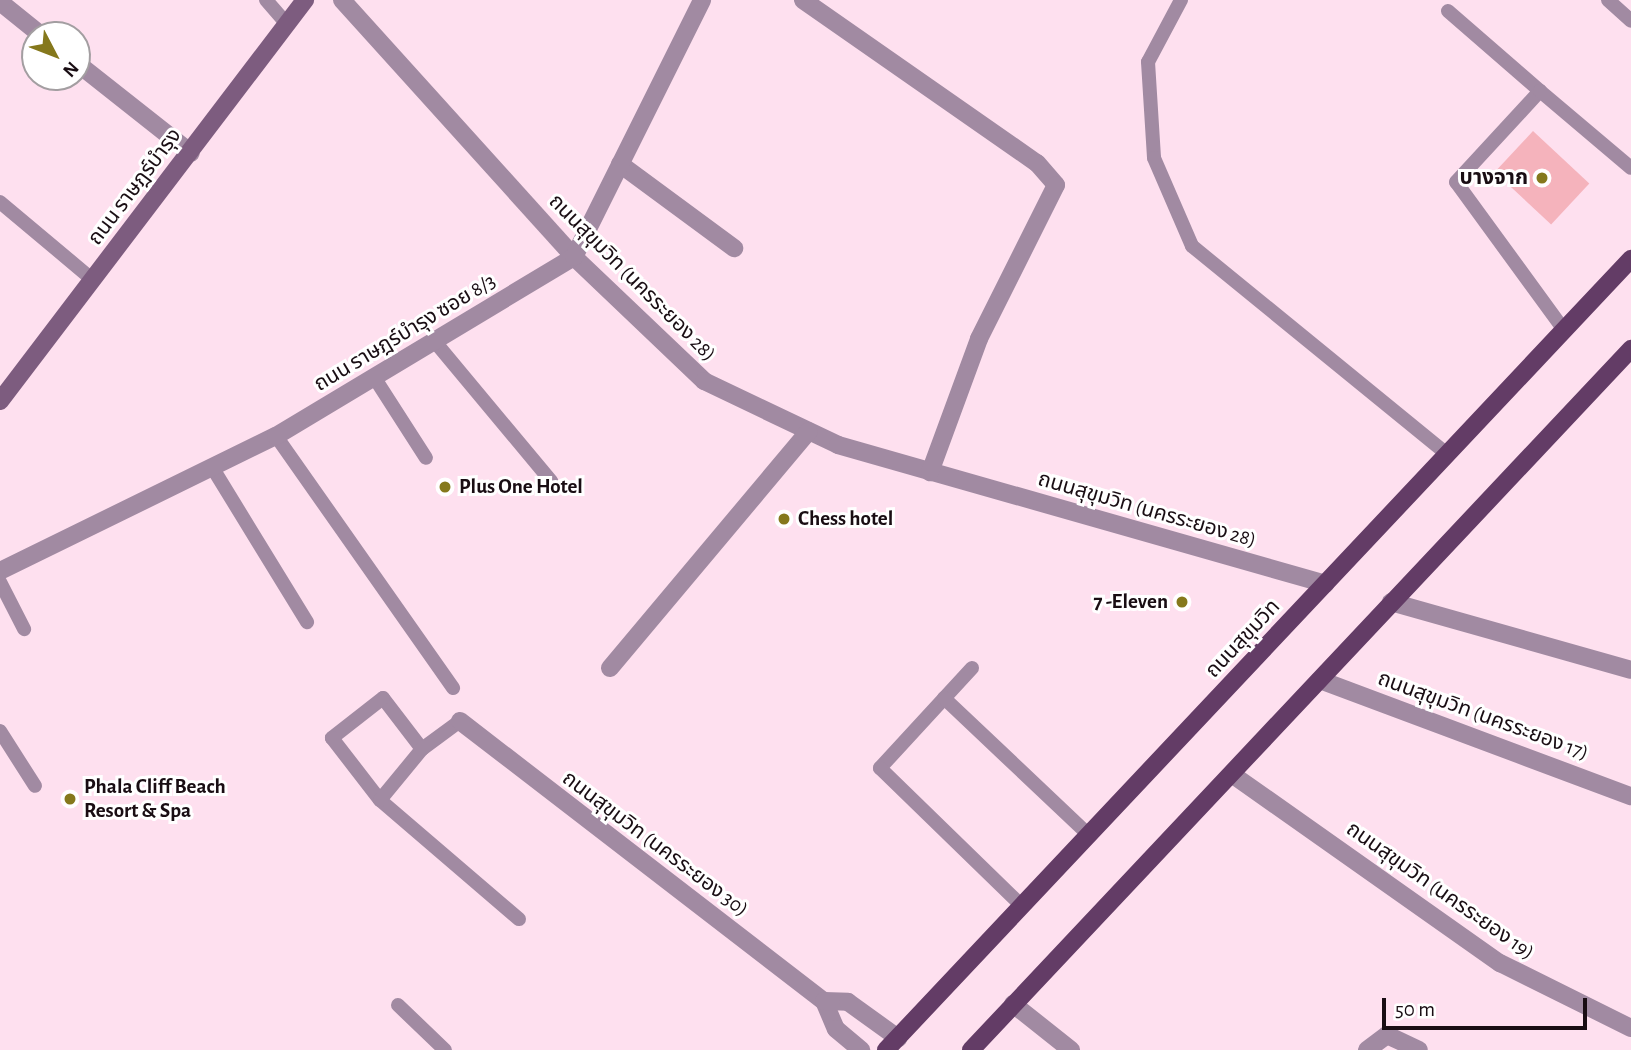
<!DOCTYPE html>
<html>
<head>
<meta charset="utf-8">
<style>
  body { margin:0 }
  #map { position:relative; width:1631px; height:1050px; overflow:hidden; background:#fee0ef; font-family:"Alegreya Sans","Noto Sans Thai",sans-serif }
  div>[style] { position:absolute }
  .building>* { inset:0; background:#f5b3bc; transform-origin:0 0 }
  .lane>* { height:14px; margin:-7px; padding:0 7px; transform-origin:7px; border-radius:7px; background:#a18aa2 }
  .street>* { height:18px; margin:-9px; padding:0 9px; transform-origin:9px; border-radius:9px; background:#a18aa2 }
  .secondary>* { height:18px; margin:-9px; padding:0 9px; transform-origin:9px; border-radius:9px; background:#7d5c7f }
  .primary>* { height:18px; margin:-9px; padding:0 9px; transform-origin:9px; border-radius:9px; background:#633c66 }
  .dots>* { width:19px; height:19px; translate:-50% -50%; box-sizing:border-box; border:4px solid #fff; border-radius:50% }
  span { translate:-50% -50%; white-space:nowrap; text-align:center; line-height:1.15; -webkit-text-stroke:6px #fff; paint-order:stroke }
  .poi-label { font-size:21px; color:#190d13; font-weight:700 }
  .right { translate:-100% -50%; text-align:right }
  .left { translate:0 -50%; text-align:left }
  .street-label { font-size:21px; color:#190d13 }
  .north { position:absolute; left:21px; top:21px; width:70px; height:70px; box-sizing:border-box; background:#fff; border:2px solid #a39ea1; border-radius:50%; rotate:132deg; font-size:19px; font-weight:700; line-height:28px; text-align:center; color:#190d13 }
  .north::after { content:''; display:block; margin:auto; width:24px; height:32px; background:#85781c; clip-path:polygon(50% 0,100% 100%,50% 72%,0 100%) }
  .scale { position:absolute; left:1382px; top:998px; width:205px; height:32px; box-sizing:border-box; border:4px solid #190d13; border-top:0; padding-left:9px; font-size:21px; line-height:24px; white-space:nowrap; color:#190d13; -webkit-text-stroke:5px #fff; paint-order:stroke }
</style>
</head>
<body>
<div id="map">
  <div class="building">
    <div style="left:1533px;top:131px;width:77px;height:56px;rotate:43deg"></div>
  </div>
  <div class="lane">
    <div style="left:266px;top:0;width:32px;rotate:49deg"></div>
    <div style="left:1181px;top:0;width:70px;rotate:118deg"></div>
    <div style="left:1148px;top:62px;width:96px;rotate:86.4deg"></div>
    <div style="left:1154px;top:158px;width:96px;rotate:66.6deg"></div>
    <div style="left:1192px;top:246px;width:330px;rotate:39.2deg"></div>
    <div style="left:1608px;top:0;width:31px;rotate:42deg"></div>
    <div style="left:1448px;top:11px;width:122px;rotate:41deg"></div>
    <div style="left:0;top:202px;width:121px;rotate:40deg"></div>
    <div style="left:1564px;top:330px;width:183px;rotate:-126.1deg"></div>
    <div style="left:1456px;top:182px;width:124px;rotate:-47.3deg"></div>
    <div style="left:1540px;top:91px;width:119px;rotate:40.2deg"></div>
    <div style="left:436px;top:343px;width:180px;rotate:50.2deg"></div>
    <div style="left:374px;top:377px;width:96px;rotate:57.3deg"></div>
    <div style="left:276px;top:436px;width:308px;rotate:54.9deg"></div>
    <div style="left:212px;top:467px;width:182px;rotate:58.5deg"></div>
    <div style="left:0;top:582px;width:53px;rotate:62.9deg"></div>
    <div style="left:972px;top:668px;width:136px;rotate:132.6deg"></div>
    <div style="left:880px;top:768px;width:198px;rotate:44.2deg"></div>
    <div style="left:944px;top:698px;width:199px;rotate:43.4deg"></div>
    <div style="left:0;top:731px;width:65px;rotate:57.5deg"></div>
    <div style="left:422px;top:749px;width:64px;rotate:-127.4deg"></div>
    <div style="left:383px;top:698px;width:65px;rotate:141.9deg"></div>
    <div style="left:332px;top:738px;width:78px;rotate:52.3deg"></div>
    <div style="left:380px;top:800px;width:183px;rotate:40.6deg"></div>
    <div style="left:380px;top:800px;width:66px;rotate:-50.5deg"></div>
    <div style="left:422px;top:749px;width:47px;rotate:-36.4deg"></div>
    <div style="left:398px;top:1005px;width:65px;rotate:43.8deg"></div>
  </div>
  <div class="street">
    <div style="left:342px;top:0;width:346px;rotate:47.9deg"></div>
    <div style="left:574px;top:257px;width:180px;rotate:43.6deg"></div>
    <div style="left:704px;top:381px;width:148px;rotate:25.5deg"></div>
    <div style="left:838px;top:445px;width:507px;rotate:15.9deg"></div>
    <div style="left:803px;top:0;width:285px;rotate:34.9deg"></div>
    <div style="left:1037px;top:163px;width:29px;rotate:49deg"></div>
    <div style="left:1056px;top:185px;width:172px;rotate:116.6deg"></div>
    <div style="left:979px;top:339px;width:142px;rotate:110.2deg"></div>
    <div style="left:0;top:2px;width:53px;rotate:38.8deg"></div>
    <div style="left:77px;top:63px;width:145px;rotate:38.3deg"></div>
    <div style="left:620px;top:164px;width:142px;rotate:36.4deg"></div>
    <div style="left:0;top:571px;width:307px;rotate:-26.1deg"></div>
    <div style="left:276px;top:436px;width:348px;rotate:-31deg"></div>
    <div style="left:574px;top:257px;width:287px;rotate:-63.5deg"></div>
    <div style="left:1391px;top:602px;width:249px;rotate:15.8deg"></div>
    <div style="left:610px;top:668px;width:309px;rotate:-50deg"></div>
    <div style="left:1320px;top:680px;width:332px;rotate:20.5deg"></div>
    <div style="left:460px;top:721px;width:459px;rotate:37.6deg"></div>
    <div style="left:824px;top:1001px;width:30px;rotate:67deg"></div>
    <div style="left:836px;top:1029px;width:33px;rotate:40deg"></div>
    <div style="left:1233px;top:775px;width:327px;rotate:35.2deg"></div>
    <div style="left:1500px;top:963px;width:146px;rotate:26.4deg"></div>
    <div style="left:824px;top:1001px;width:24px;rotate:2deg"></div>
    <div style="left:848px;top:1002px;width:62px;rotate:35.8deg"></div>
    <div style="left:1013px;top:1004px;width:74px;rotate:38.4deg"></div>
    <div style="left:1367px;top:1050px;width:25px;rotate:-37deg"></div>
    <div style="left:1387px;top:1035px;width:35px;rotate:25deg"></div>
  </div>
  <div class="secondary">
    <div style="left:0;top:401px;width:504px;rotate:-52.74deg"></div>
  </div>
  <div class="primary">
    <div style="left:886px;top:1050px;width:1087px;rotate:-46.72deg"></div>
    <div style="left:971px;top:1050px;width:963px;rotate:-46.73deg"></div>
  </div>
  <div class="dots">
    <div style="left:1542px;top:178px;background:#85781c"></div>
    <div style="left:445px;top:487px;background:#85781c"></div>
    <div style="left:784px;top:519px;background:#85781c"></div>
    <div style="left:1182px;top:602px;background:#85781c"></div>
    <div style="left:70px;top:799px;background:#85781c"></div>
  </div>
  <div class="poi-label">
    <span class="right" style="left:1528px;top:178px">บางจาก</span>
    <span class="left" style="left:459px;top:487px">Plus One Hotel</span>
    <span class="left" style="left:798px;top:519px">Chess hotel</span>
    <span class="right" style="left:1168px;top:602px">7 -Eleven</span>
    <span class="left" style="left:84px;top:799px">Phala Cliff Beach<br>Resort &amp; Spa</span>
  </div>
  <div class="street-label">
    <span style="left:135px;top:187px;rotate:-53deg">ถนน ราษฎร์บำรุง</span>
    <span style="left:632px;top:278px;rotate:45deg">ถนนสุขุมวิท (นครระยอง 28)</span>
    <span style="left:405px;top:333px;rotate:-31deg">ถนน ราษฎร์บำรุง ซอย 8/3</span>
    <span style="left:1147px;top:510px;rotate:16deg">ถนนสุขุมวิท (นครระยอง 28)</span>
    <span style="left:1243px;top:639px;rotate:-47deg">ถนนสุขุมวิท</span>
    <span style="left:1483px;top:716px;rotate:20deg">ถนนสุขุมวิท (นครระยอง 17)</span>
    <span style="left:655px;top:844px;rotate:37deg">ถนนสุขุมวิท (นครระยอง 30)</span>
    <span style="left:1440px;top:891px;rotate:35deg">ถนนสุขุมวิท (นครระยอง 19)</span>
  </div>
  <div class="north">N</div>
  <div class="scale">50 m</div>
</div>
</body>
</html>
